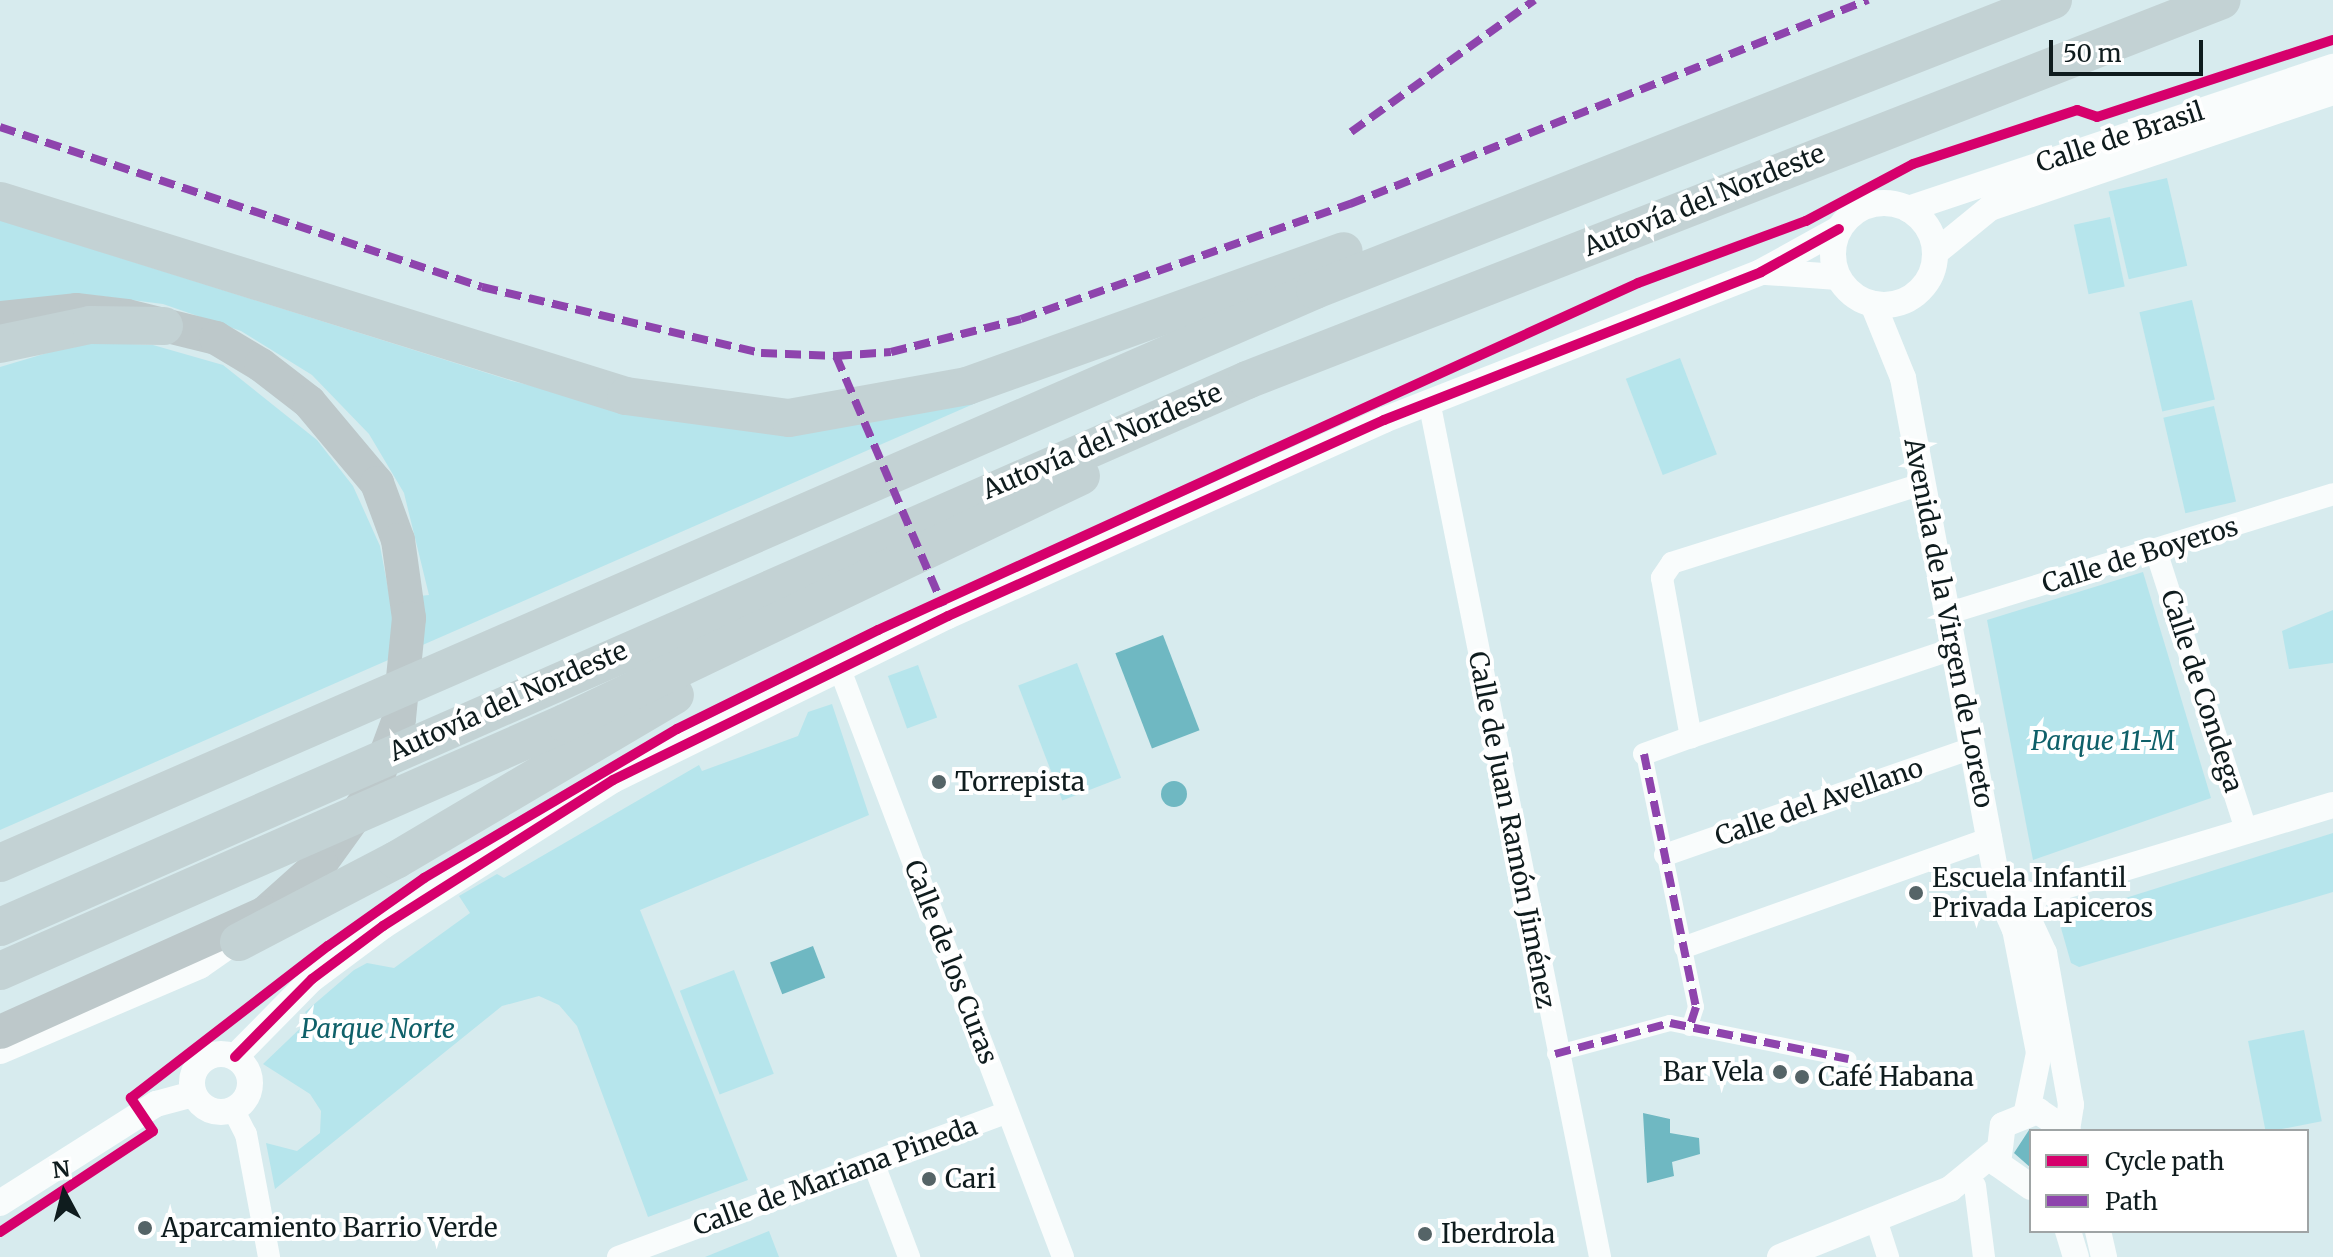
<!DOCTYPE html>
<html>
<head>
<meta charset="utf-8">
<style>
  body { margin:0 }
  #map { position:relative; width:2333px; height:1257px; overflow:hidden; background:#d7ebee; font-family:Merriweather,serif }
  div>[style] { position:absolute }
  .green>* { inset:0; background:#b6e5ec; transform-origin:0 0 }
  .water>* { inset:0; background:#6fb8c2; transform-origin:0 0 }
  .round { border-radius:50% }
  .pedestrian>* { height:16px; margin:-8px; padding:0 8px; transform-origin:8px; border-radius:8px; background:#f9fcfc }
  .minor>* { height:22px; margin:-11px; padding:0 11px; transform-origin:11px; border-radius:11px; background:#f9fcfc }
  .tertiary>* { height:26px; margin:-13px; padding:0 13px; transform-origin:13px; border-radius:13px; background:#f9fcfc }
  .tertiary>.ring { margin:-13px; padding:0; box-sizing:content-box; background:none; border:26px solid #f9fcfc; border-radius:50% }
  .secondary>* { height:30px; margin:-15px; padding:0 15px; transform-origin:15px; border-radius:15px; background:#f9fcfc }
  .primary>* { height:34px; margin:-17px; padding:0 17px; transform-origin:17px; border-radius:17px; background:#bdc8ca }
  .motorway>* { height:38px; margin:-19px; padding:0 19px; transform-origin:19px; border-radius:19px; background:#c3d2d4 }
  .quiet>* { height:8px; margin-top:-4px; transform-origin:0; background:repeating-linear-gradient(90deg,#8e44ad 0 16px,transparent 0 24px) }
  .cycleway>* { height:10px; margin:-5px; padding:0 5px; transform-origin:5px; border-radius:5px; background:#d6006c }
  .dots>* { width:22px; height:22px; translate:-50% -50%; box-sizing:border-box; border:4px solid #fff; border-radius:50% }
  span { translate:-50% -50%; white-space:nowrap; text-align:center; line-height:1.15; -webkit-text-stroke:8px #fff; paint-order:stroke }
  .street-label { font-size:26px; color:#0f1c1e }
  .park-label { font-size:26px; color:#0f6069; font-style:italic }
  .poi-label { font-size:26px; color:#0f1c1e }
  .left { translate:0 -50%; text-align:left }
  .right { translate:-100% -50%; text-align:right }
  .legend { position:absolute; left:2029px; top:1129px; width:280px; height:104px; box-sizing:border-box; background:#fff; border:2px solid #9fa4a5; margin:0; padding:10px 14px; list-style:none; font-size:24px; color:#0f1c1e }
  .legend li { display:flex; align-items:center; gap:16px; height:40px }
  .legend b { width:40px; border:2px solid #9fa4a5 }
  .north { position:absolute; left:24px; top:1153px; width:80px; height:80px; -webkit-text-stroke:6px #fff; paint-order:stroke; rotate:353deg; font-size:22px; font-weight:700; line-height:32px; text-align:center; color:#0f1c1e }
  .north::after { content:''; display:block; margin:auto; width:28px; height:36px; background:#0f1c1e; clip-path:polygon(50% 0,100% 100%,50% 72%,0 100%) }
  .scale { position:absolute; left:2049px; top:40px; width:154px; height:36px; box-sizing:border-box; border:4px solid #0f1c1e; border-top:0; padding-left:10px; font-size:24px; line-height:28px; white-space:nowrap; color:#0f1c1e; -webkit-text-stroke:6px #fff; paint-order:stroke }
</style>
</head>
<body>
<div id="map">
  <div class="green">
    <div style="left:2167px;top:178px;width:90px;height:60px;rotate:77deg"></div>
    <div style="left:2110px;top:217px;width:71px;height:37px;rotate:78deg"></div>
    <div style="clip-path:polygon(0 220px,512px 381px,653px 415px,994px 395px,0 830px,0 367px,84px 342px,153px 345px,223px 365px,317px 440px,353px 486px,380px 546px,390px 599px,429px 595px,404px 493px,369px 434px,312px 375px,241px 331px,163px 304px,92px 295px,0 305px)"></div>
    <div style="left:2192px;top:300px;width:102px;height:54px;rotate:77deg"></div>
    <div style="left:1680px;top:358px;width:103px;height:58px;rotate:69deg"></div>
    <div style="left:2214px;top:406px;width:98px;height:52px;rotate:77deg"></div>
    <div style="clip-path:polygon(2143px 572px,2211px 798px,2033px 860px,1987px 620px)"></div>
    <div style="clip-path:polygon(2333px 610px,2333px 663px,2289px 669px,2282px 631px)"></div>
    <div style="left:1077px;top:663px;width:123px;height:63px;rotate:69deg"></div>
    <div style="left:918px;top:665px;width:56px;height:32px;rotate:70deg"></div>
    <div style="clip-path:polygon(832px 704px,869px 815px,640px 910px,748px 1180px,648px 1217px,577px 1026px,559px 1005px,539px 996px,502px 1006px,275px 1189px,266px 1143px,297px 1151px,320px 1133px,321px 1111px,310px 1094px,263px 1064px,310px 1019px,305px 1012px,354px 970px,367px 963px,394px 968px,470px 913px,459px 896px,497px 874px,504px 878px,699px 765px,702px 771px,798px 736px,808px 712px)"></div>
    <div style="clip-path:polygon(2333px 833px,2333px 892px,2079px 967px,2071px 963px,2061px 928px,2065px 917px)"></div>
    <div style="left:734px;top:970px;width:111px;height:58px;rotate:69deg"></div>
    <div style="left:2304px;top:1030px;width:93px;height:57px;rotate:79deg"></div>
    <div style="clip-path:polygon(769px 1231px,779px 1257px,705px 1257px)"></div>
  </div>
  <div class="water">
    <div style="left:1163px;top:635px;width:102px;height:51px;rotate:69deg"></div>
    <div class="round" style="left:1161px;top:781px;width:26px;height:26px"></div>
    <div style="left:813px;top:946px;width:34px;height:46px;rotate:69deg"></div>
    <div style="clip-path:polygon(1643px 1113px,1670px 1119px,1670px 1133px,1699px 1138px,1700px 1154px,1672px 1162px,1674px 1176px,1647px 1183px)"></div>
    <div style="clip-path:polygon(2029px 1130px,2039px 1131px,2031px 1131px,2031px 1168px,2014px 1153px)"></div>
  </div>
  <div class="pedestrian">
    <div style="left:1644px;top:754px;width:258px;rotate:78.4deg"></div>
    <div style="left:1696px;top:1007px;width:22px;rotate:108deg"></div>
    <div style="left:1555px;top:1054px;width:119px;rotate:-15.1deg"></div>
    <div style="left:1670px;top:1023px;width:182px;rotate:11.4deg"></div>
  </div>
  <div class="minor">
    <div style="left:1429px;top:401px;width:873px;rotate:78.7deg"></div>
    <div style="left:1922px;top:484px;width:262px;rotate:162.5deg"></div>
    <div style="left:1672px;top:563px;width:18px;rotate:124deg"></div>
    <div style="left:1662px;top:578px;width:162px;rotate:79.7deg"></div>
    <div style="left:1691px;top:737px;width:276px;rotate:-18.6deg"></div>
    <div style="left:2156px;top:551px;width:295px;rotate:72.1deg"></div>
    <div style="left:1946px;top:614px;width:405px;rotate:-17.2deg"></div>
    <div style="left:839px;top:667px;width:631px;rotate:69.21deg"></div>
    <div style="left:1644px;top:754px;width:50px;rotate:-19.9deg"></div>
    <div style="left:1665px;top:855px;width:326px;rotate:-19.2deg"></div>
    <div style="left:1685px;top:947px;width:325px;rotate:-19.6deg"></div>
    <div style="left:233px;top:1109px;width:28px;rotate:63deg"></div>
    <div style="left:246px;top:1134px;width:125px;rotate:79.4deg"></div>
    <div style="left:873px;top:1162px;width:102px;rotate:69.2deg"></div>
    <div style="left:1975px;top:1186px;width:72px;rotate:82.8deg"></div>
    <div style="left:1877px;top:1223px;width:36px;rotate:72deg"></div>
    <div style="left:618px;top:1257px;width:415px;rotate:-20.4deg"></div>
  </div>
  <div class="tertiary">
    <div class="ring" style="left:1833px;top:203px;width:76px;height:76px"></div>
    <div style="left:1908px;top:209px;width:448px;rotate:-18.5deg"></div>
    <div style="left:1936px;top:252px;width:70px;rotate:-39.2deg"></div>
    <div style="left:1990px;top:208px;width:362px;rotate:-18.7deg"></div>
    <div style="left:1766px;top:272px;width:72px;rotate:4deg"></div>
    <div style="left:1873px;top:304px;width:80px;rotate:67.9deg"></div>
    <div style="left:1903px;top:378px;width:527px;rotate:79.39deg"></div>
    <div style="left:2000px;top:896px;width:36px;rotate:66deg"></div>
    <div style="left:2015px;top:929px;width:126px;rotate:79deg"></div>
    <div style="left:2039px;top:1053px;width:59px;rotate:101.7deg"></div>
    <div style="left:2019px;top:899px;width:60px;rotate:65.2deg"></div>
    <div style="left:2044px;top:953px;width:154px;rotate:79.9deg"></div>
    <div style="left:2071px;top:1105px;width:26px;rotate:99deg"></div>
    <div style="left:2015px;top:929px;width:42px;rotate:-56.7deg"></div>
    <div style="left:2038px;top:894px;width:308px;rotate:-16.8deg"></div>
    <div class="ring" style="left:192px;top:1054px;width:32px;height:32px"></div>
    <div style="left:235px;top:1057px;width:110px;rotate:-45.4deg"></div>
    <div style="left:312px;top:979px;width:89px;rotate:-36.7deg"></div>
    <div style="left:383px;top:926px;width:272px;rotate:-32.4deg"></div>
    <div style="left:613px;top:780px;width:373px;rotate:-26.1deg"></div>
    <div style="left:948px;top:616px;width:478px;rotate:-24.2deg"></div>
    <div style="left:1384px;top:420px;width:405px;rotate:-21.4deg"></div>
    <div style="left:1761px;top:272px;width:89px;rotate:-28.9deg"></div>
    <div style="left:2031px;top:1187px;width:40px;rotate:-145.1deg"></div>
    <div style="left:1998px;top:1164px;width:39px;rotate:-83deg"></div>
    <div style="left:2003px;top:1125px;width:38px;rotate:-22deg"></div>
    <div style="left:2038px;top:1111px;width:36px;rotate:34deg"></div>
    <div style="left:0;top:1203px;width:185px;rotate:-32.4deg"></div>
    <div style="left:156px;top:1104px;width:38px;rotate:-15deg"></div>
    <div style="left:2068px;top:1231px;width:27px;rotate:73deg"></div>
    <div style="left:2098px;top:1231px;width:27px;rotate:77deg"></div>
    <div style="left:1780px;top:1257px;width:183px;rotate:-21.8deg"></div>
    <div style="left:1950px;top:1189px;width:58px;rotate:-39.4deg"></div>
  </div>
  <div class="secondary">
    <div style="left:0;top:1049px;width:216px;rotate:-23.1deg"></div>
    <div style="left:199px;top:964px;width:65px;rotate:-34.9deg"></div>
  </div>
  <div class="primary">
    <div style="left:0;top:318px;width:76px;rotate:-6deg"></div>
    <div style="left:76px;top:310px;width:51px;rotate:6.7deg"></div>
    <div style="left:127px;top:316px;width:92px;rotate:13.9deg"></div>
    <div style="left:216px;top:338px;width:52px;rotate:31deg"></div>
    <div style="left:261px;top:365px;width:61px;rotate:37.6deg"></div>
    <div style="left:309px;top:402px;width:106px;rotate:50deg"></div>
    <div style="left:377px;top:483px;width:61px;rotate:69.8deg"></div>
    <div style="left:398px;top:540px;width:79px;rotate:82deg"></div>
    <div style="left:409px;top:618px;width:101px;rotate:95.7deg"></div>
    <div style="left:399px;top:719px;width:78px;rotate:110.3deg"></div>
    <div style="left:372px;top:792px;width:87px;rotate:125.7deg"></div>
    <div style="left:321px;top:863px;width:75px;rotate:138.2deg"></div>
    <div style="left:265px;top:913px;width:290px;rotate:155.8deg"></div>
  </div>
  <div class="motorway">
    <div style="left:0;top:201px;width:656px;rotate:17.3deg"></div>
    <div style="left:626px;top:396px;width:164px;rotate:7.7deg"></div>
    <div style="left:789px;top:418px;width:181px;rotate:-10.2deg"></div>
    <div style="left:967px;top:386px;width:400px;rotate:-19.7deg"></div>
    <div style="left:0;top:344px;width:92px;rotate:-11.9deg"></div>
    <div style="left:90px;top:325px;width:74px;rotate:0.8deg"></div>
    <div style="left:0;top:863px;width:1434px;rotate:-23.54deg"></div>
    <div style="left:1315px;top:290px;width:793px;rotate:-21.45deg"></div>
    <div style="left:0;top:927px;width:1362px;rotate:-23.68deg"></div>
    <div style="left:1247px;top:380px;width:1046px;rotate:-21.29deg"></div>
    <div style="left:239px;top:942px;width:177px;rotate:-27.6deg"></div>
    <div style="left:396px;top:860px;width:324px;rotate:-30.6deg"></div>
    <div style="left:0;top:971px;width:617px;rotate:-23.7deg"></div>
    <div style="left:565px;top:723px;width:572px;rotate:-25.58deg"></div>
  </div>
  <div class="quiet">
    <div style="left:0;top:127px;width:508px;rotate:18.36deg"></div>
    <div style="left:482px;top:287px;width:287px;rotate:13.3deg"></div>
    <div style="left:761px;top:353px;width:75px;rotate:2.3deg"></div>
    <div style="left:836px;top:356px;width:55px;rotate:-4.2deg"></div>
    <div style="left:891px;top:352px;width:134px;rotate:-14.2deg"></div>
    <div style="left:1021px;top:319px;width:349px;rotate:-19.3deg"></div>
    <div style="left:1350px;top:204px;width:557px;rotate:-21.5deg"></div>
    <div style="left:1351px;top:132px;width:226px;rotate:-35.7deg"></div>
    <div style="left:836px;top:356px;width:272px;rotate:66.8deg"></div>
    <div style="left:1644px;top:754px;width:258px;rotate:78.4deg"></div>
    <div style="left:1696px;top:1007px;width:22px;rotate:108deg"></div>
    <div style="left:1555px;top:1054px;width:119px;rotate:-15.1deg"></div>
    <div style="left:1670px;top:1023px;width:182px;rotate:11.4deg"></div>
  </div>
  <div class="cycleway">
    <div style="left:235px;top:1057px;width:110px;rotate:-45.4deg"></div>
    <div style="left:312px;top:979px;width:89px;rotate:-36.7deg"></div>
    <div style="left:383px;top:926px;width:272px;rotate:-32.4deg"></div>
    <div style="left:613px;top:780px;width:373px;rotate:-26.1deg"></div>
    <div style="left:948px;top:616px;width:478px;rotate:-24.2deg"></div>
    <div style="left:1384px;top:420px;width:405px;rotate:-21.4deg"></div>
    <div style="left:1761px;top:272px;width:89px;rotate:-28.9deg"></div>
    <div style="left:0;top:1232px;width:183px;rotate:-33.4deg"></div>
    <div style="left:153px;top:1131px;width:40px;rotate:-124deg"></div>
    <div style="left:131px;top:1098px;width:249px;rotate:-37.7deg"></div>
    <div style="left:328px;top:946px;width:118px;rotate:-35.3deg"></div>
    <div style="left:424px;top:878px;width:294px;rotate:-30.5deg"></div>
    <div style="left:677px;top:729px;width:224px;rotate:-26.2deg"></div>
    <div style="left:878px;top:630px;width:835px;rotate:-24.54deg"></div>
    <div style="left:1638px;top:283px;width:179px;rotate:-20.3deg"></div>
    <div style="left:1806px;top:221px;width:121px;rotate:-28deg"></div>
    <div style="left:1913px;top:164px;width:173px;rotate:-18.2deg"></div>
    <div style="left:2077px;top:110px;width:21px;rotate:19deg"></div>
    <div style="left:2097px;top:117px;width:248px;rotate:-18.1deg"></div>
  </div>
  <div class="dots">
    <div style="left:939px;top:782px;background:#556467"></div>
    <div style="left:1916px;top:893px;background:#556467"></div>
    <div style="left:1780px;top:1072px;background:#556467"></div>
    <div style="left:1802px;top:1077px;background:#556467"></div>
    <div style="left:929px;top:1179px;background:#556467"></div>
    <div style="left:145px;top:1228px;background:#556467"></div>
    <div style="left:1425px;top:1234px;background:#556467"></div>
  </div>
  <div class="street-label">
    <span style="left:2120px;top:137px;rotate:-18deg">Calle de Brasil</span>
    <span style="left:1704px;top:200px;rotate:-22deg">Autovía del Nordeste</span>
    <span style="left:1102px;top:441px;rotate:-23deg">Autovía del Nordeste</span>
    <span style="left:2140px;top:555px;rotate:-17deg">Calle de Boyeros</span>
    <span style="left:1949px;top:623px;rotate:79deg">Avenida de la Virgen de Loreto</span>
    <span style="left:2202px;top:691px;rotate:72deg">Calle de Condega</span>
    <span style="left:508px;top:701px;rotate:-24deg">Autovía del Nordeste</span>
    <span style="left:1819px;top:802px;rotate:-19deg">Calle del Avellano</span>
    <span style="left:1512px;top:830px;rotate:79deg">Calle de Juan Ramón Jiménez</span>
    <span style="left:951px;top:962px;rotate:69deg">Calle de los Curas</span>
    <span style="left:835px;top:1176px;rotate:-20deg">Calle de Mariana Pineda</span>
  </div>
  <div class="park-label">
    <span style="left:2103px;top:741px">Parque 11-M</span>
    <span style="left:378px;top:1029px">Parque Norte</span>
  </div>
  <div class="poi-label">
    <span class="left" style="left:955px;top:782px">Torrepista</span>
    <span class="left" style="left:1932px;top:893px">Escuela Infantil<br>Privada Lapiceros</span>
    <span class="right" style="left:1764px;top:1072px">Bar Vela</span>
    <span class="left" style="left:1818px;top:1077px">Café Habana</span>
    <span class="left" style="left:945px;top:1179px">Cari</span>
    <span class="left" style="left:161px;top:1228px">Aparcamiento Barrio Verde</span>
    <span class="left" style="left:1441px;top:1234px">Iberdrola</span>
  </div>
  <ul class="legend">
  <li><b style="height:10px;background:#d6006c"></b>Cycle path</li>
  <li><b style="height:10px;background:#8e44ad"></b>Path</li>
  </ul>
  <div class="north">N</div>
  <div class="scale">50 m</div>
</div>
</body>
</html>
